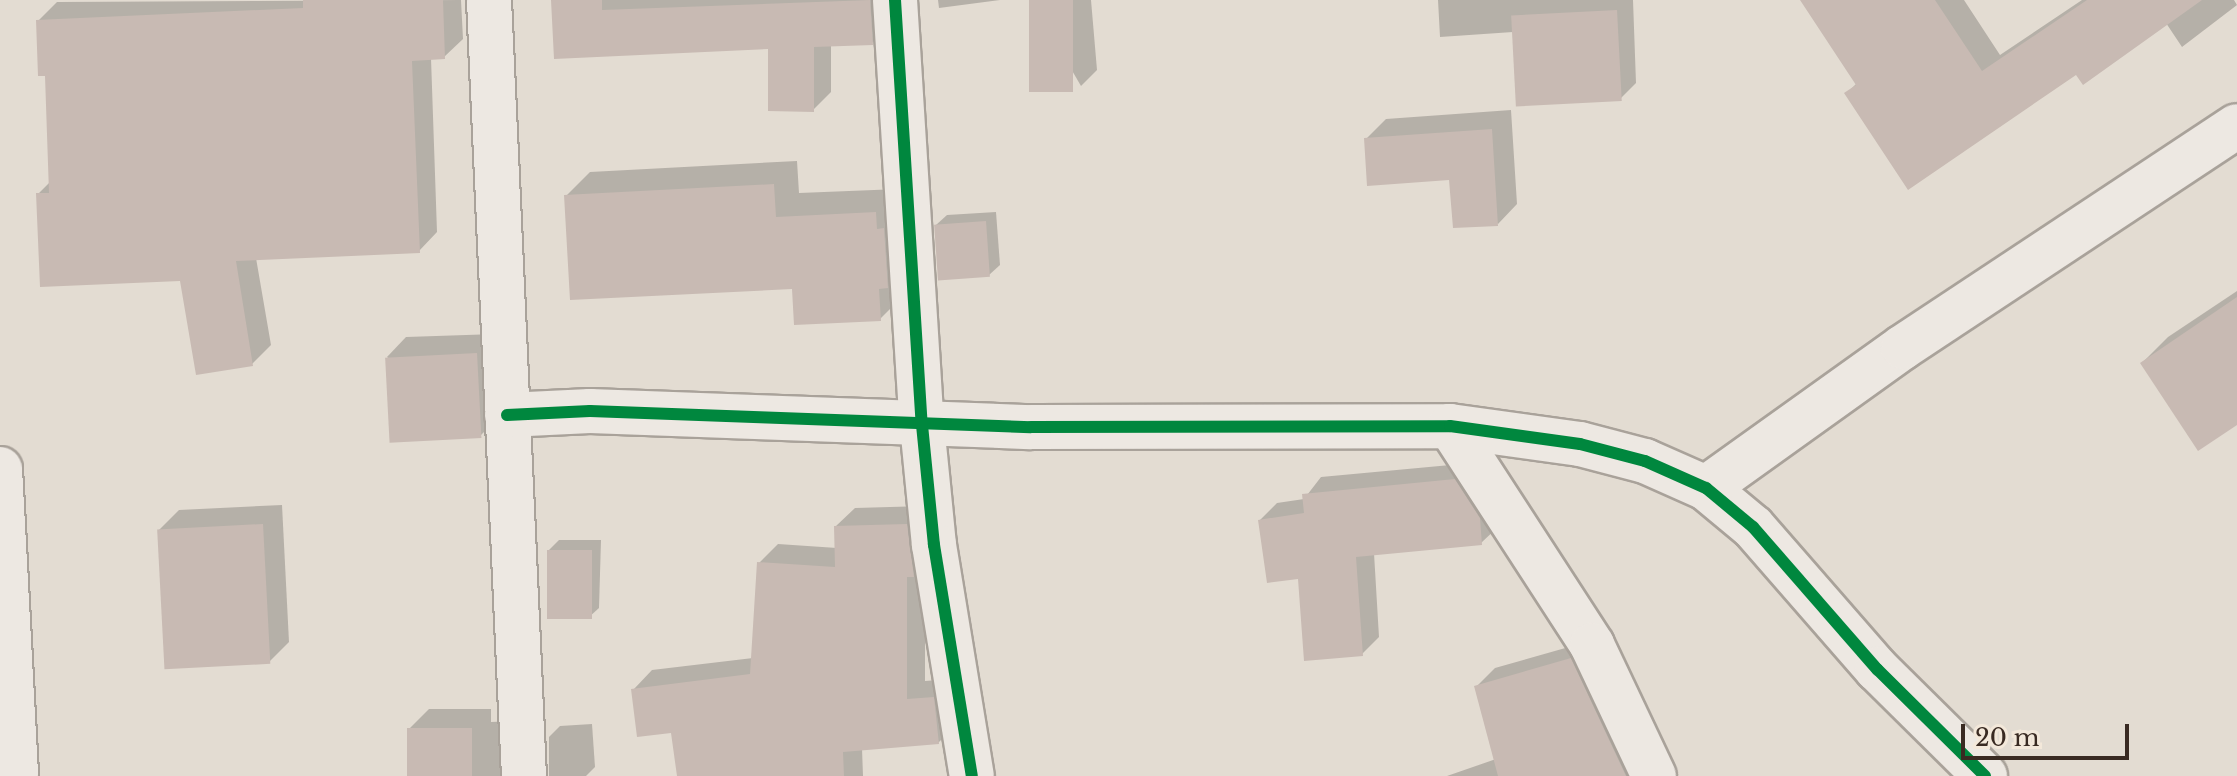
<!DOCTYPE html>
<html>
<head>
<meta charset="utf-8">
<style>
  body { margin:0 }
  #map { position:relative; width:2237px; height:776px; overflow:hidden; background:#e3dcd2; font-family:"Libre Baskerville",serif }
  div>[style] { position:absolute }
  .shadow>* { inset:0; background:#0003 }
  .building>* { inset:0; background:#c8bab3; transform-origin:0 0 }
  .roads { filter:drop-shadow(2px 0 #a9a29a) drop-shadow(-2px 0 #a9a29a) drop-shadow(0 2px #a9a29a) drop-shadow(0 -2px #a9a29a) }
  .minor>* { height:44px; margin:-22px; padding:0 22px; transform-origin:22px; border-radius:22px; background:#ede8e2 }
  .cycleway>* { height:12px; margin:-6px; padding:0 6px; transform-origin:6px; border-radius:6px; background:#00873e }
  span { translate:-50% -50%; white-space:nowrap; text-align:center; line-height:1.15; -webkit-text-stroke:6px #f3e8da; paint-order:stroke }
  .scale { position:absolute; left:1961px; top:724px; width:168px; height:36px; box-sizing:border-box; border:4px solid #392a22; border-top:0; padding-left:10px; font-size:24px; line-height:28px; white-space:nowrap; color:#392a22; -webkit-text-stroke:6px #f3e8da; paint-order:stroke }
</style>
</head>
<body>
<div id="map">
  <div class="shadow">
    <div style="clip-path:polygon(461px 0,463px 39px,444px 57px,431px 58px,437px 232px,419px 251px,256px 258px,271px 345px,252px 364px,182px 279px,38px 194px,50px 182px,47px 74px,38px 21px,57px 2px)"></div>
    <div style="clip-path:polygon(552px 0,888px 0,890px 25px,872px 43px,831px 44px,831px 92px,813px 110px,770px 47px)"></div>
    <div style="clip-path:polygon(938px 0,1000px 0,939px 8px)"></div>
    <div style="clip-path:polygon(1031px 0,1091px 0,1097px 70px,1081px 86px)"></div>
    <div style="clip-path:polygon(1438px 0,1633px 0,1636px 83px,1620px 99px,1513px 32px,1440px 37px)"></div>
    <div style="clip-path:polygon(1802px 0,1964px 0,2000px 55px,2082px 0,2234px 0,2237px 5px,2182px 47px,2166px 23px,2077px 72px,1846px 94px,1857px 83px)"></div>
    <div style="clip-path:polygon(1511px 110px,1517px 204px,1498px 224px,1451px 178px,1366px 139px,1386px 119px)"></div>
    <div style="clip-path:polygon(797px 161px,799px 193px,899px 189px,904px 295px,880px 319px,566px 196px,590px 172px)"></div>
    <div style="clip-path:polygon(996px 212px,1000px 265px,989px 275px,936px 225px,947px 215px)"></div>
    <div style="clip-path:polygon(2237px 291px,2237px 422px,2142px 363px,2168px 337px)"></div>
    <div style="clip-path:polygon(496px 334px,500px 416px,480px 436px,387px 357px,406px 337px)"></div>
    <div style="clip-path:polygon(1472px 463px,1499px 526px,1481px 543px,1374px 553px,1379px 637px,1362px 654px,1260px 520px,1277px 503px,1304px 499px,1321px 477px)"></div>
    <div style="clip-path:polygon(282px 505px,289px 642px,269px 662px,159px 530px,179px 510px)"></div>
    <div style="clip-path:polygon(925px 506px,925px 681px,952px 679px,957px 724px,938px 743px,862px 748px,863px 776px,679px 776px,673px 731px,634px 689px,652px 670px,753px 658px,759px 563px,778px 544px,837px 548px,836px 526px,855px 508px)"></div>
    <div style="clip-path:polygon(559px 540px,601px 540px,599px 608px,588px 618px,549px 550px)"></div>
    <div style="clip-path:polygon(1590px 641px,1659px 776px,1447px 776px,1496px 759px,1476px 687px,1495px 668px)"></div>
    <div style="clip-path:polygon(429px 709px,491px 709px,491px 722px,517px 721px,508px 776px,409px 776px,409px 729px)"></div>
    <div style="clip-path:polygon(592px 724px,595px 767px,586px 776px,549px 776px,549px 737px,560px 726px)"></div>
  </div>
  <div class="building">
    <div style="clip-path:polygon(303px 0,443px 0,445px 59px,412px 61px,420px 253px,236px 261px,253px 366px,196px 375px,180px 281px,40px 287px,36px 193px,49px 193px,45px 76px,38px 76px,36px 20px,303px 8px)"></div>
    <div style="clip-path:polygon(551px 0,602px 0,602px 10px,870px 0,873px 45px,814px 47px,814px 112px,768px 111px,768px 49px,554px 59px)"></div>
    <div style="left:1029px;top:0;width:44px;height:92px"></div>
    <div style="clip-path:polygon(1800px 0,1935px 0,1982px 71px,2087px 0,2202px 0,2083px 85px,2076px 75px,1908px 190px,1844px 93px,1856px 85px)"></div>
    <div style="left:1617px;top:10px;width:91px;height:106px;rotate:87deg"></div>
    <div style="clip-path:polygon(1492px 129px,1498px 226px,1453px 228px,1449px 180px,1367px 186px,1364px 138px)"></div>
    <div style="clip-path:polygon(774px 184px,776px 217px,876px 212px,877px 229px,884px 228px,888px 288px,879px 289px,881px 321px,794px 325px,792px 289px,570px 300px,564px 195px)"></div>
    <div style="left:986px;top:221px;width:56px;height:52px;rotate:86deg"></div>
    <div style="clip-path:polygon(2237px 297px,2237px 425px,2198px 451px,2140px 363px)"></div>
    <div style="left:477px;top:353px;width:85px;height:92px;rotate:87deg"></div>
    <div style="clip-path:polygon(1455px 479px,1480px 518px,1482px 545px,1356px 557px,1363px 656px,1304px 661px,1298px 579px,1267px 583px,1258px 520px,1304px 513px,1302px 494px)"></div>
    <div style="left:263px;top:524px;width:140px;height:106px;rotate:87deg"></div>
    <div style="clip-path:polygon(907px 524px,914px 577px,907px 577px,907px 699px,934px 697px,939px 744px,843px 752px,844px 776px,677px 776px,671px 733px,637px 737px,631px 689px,750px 674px,757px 562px,835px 567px,834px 526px)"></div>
    <div style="left:547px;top:550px;width:45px;height:69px"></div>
    <div style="clip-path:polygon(1571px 658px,1626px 776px,1498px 776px,1474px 686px)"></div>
    <div style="left:407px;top:728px;width:65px;height:48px"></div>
  </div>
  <div class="roads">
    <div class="minor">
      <div style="left:489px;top:0;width:777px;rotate:87.42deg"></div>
      <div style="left:895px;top:0;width:426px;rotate:86.4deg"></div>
      <div style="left:922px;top:425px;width:121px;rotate:84.3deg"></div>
      <div style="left:934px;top:545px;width:234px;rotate:80.7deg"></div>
      <div style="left:507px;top:415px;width:83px;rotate:-2.8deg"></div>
      <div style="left:590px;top:411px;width:441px;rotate:2.1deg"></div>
      <div style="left:1031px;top:427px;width:419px;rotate:-0.1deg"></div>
      <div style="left:1450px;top:426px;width:131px;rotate:7.9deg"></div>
      <div style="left:1580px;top:444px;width:67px;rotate:14.7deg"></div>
      <div style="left:1645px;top:461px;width:67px;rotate:23.9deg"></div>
      <div style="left:1706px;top:488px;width:61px;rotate:39.7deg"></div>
      <div style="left:1753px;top:527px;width:189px;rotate:48.9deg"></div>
      <div style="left:1877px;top:669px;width:152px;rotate:44.7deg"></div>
      <div style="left:1450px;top:426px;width:261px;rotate:57deg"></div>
      <div style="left:1592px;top:645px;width:145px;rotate:64.7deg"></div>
      <div style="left:0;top:469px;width:307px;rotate:87deg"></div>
      <div style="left:1706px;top:488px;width:242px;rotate:-35.6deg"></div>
      <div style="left:1903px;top:347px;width:400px;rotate:-33.5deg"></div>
    </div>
  </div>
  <div class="cycleway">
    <div style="left:895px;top:0;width:426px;rotate:86.4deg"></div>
    <div style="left:922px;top:425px;width:121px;rotate:84.3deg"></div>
    <div style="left:934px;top:545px;width:234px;rotate:80.7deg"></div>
    <div style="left:507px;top:415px;width:83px;rotate:-2.8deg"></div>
    <div style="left:590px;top:411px;width:441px;rotate:2.1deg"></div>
    <div style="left:1031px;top:427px;width:419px;rotate:-0.1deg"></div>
    <div style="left:1450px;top:426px;width:131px;rotate:7.9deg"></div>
    <div style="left:1580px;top:444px;width:67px;rotate:14.7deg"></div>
    <div style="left:1645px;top:461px;width:67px;rotate:23.9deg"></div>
    <div style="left:1706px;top:488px;width:61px;rotate:39.7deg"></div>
    <div style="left:1753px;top:527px;width:189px;rotate:48.9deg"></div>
    <div style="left:1877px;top:669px;width:152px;rotate:44.7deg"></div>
  </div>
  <div class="scale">20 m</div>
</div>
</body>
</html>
